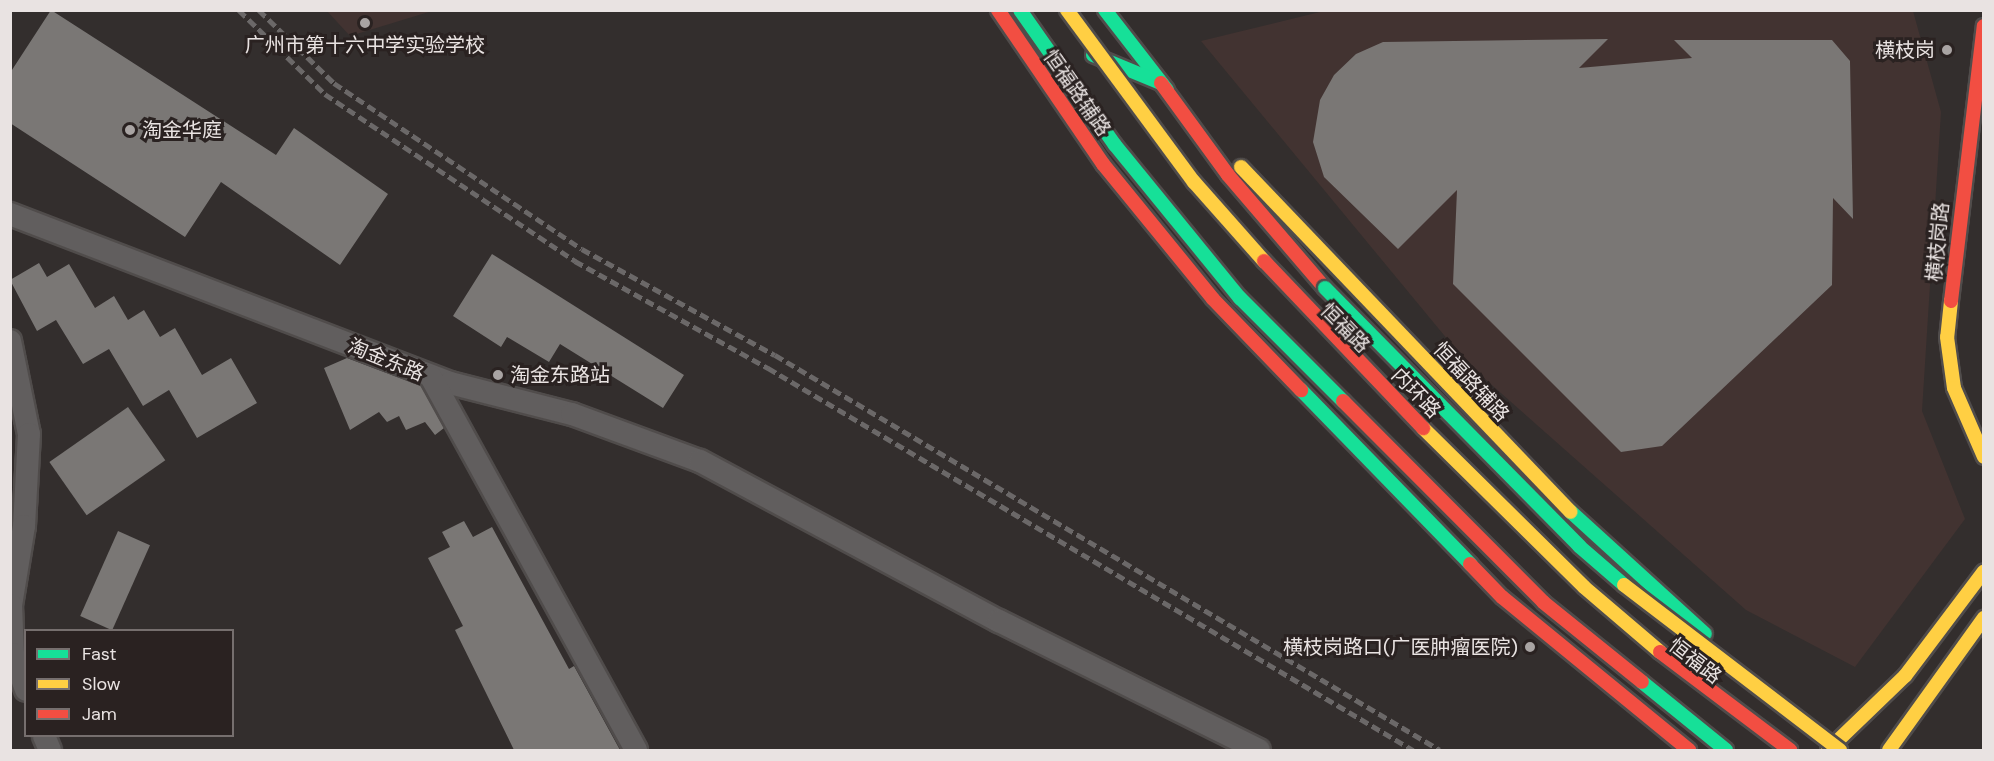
<!DOCTYPE html>
<html>
<head>
<meta charset="utf-8">
<style>
  body { margin:0 }
  #map { position:relative; width:1994px; height:761px; overflow:hidden; background:#332e2d; font-family:"DM Sans","Noto Sans SC",sans-serif }
  div>[style] { position:absolute }
  .built>* { inset:0; background:#423331 }
  .building>* { inset:0; background:#7a7775; transform-origin:0 0 }
  .roads { filter:drop-shadow(2px 0 #504c4b) drop-shadow(-2px 0 #504c4b) drop-shadow(0 2px #504c4b) drop-shadow(0 -2px #504c4b) }
  .street>* { height:22px; margin:-11px; padding:0 11px; transform-origin:11px; border-radius:11px; background:#615e5e }
  .fast>* { height:14px; margin:-7px; padding:0 7px; transform-origin:7px; border-radius:7px; background:#16e098 }
  .slow>* { height:14px; margin:-7px; padding:0 7px; transform-origin:7px; border-radius:7px; background:#ffcf43 }
  .jam>* { height:14px; margin:-7px; padding:0 7px; transform-origin:7px; border-radius:7px; background:#f24e42 }
  .rail>* { height:4.5px; margin-top:-2.25px; transform-origin:0; background:repeating-linear-gradient(90deg,#6b6868 0 9px,transparent 0 13.5px) }
  .bridges { filter:drop-shadow(2px 0 #504c4b) drop-shadow(-2px 0 #504c4b) drop-shadow(0 2px #504c4b) drop-shadow(0 -2px #504c4b) }
  .fast-bridge>* { height:14px; margin:-7px; padding:0 7px; transform-origin:7px; border-radius:7px; background:#16e098 }
  .slow-bridge>* { height:14px; margin:-7px; padding:0 7px; transform-origin:7px; border-radius:7px; background:#ffcf43 }
  .jam-bridge>* { height:14px; margin:-7px; padding:0 7px; transform-origin:7px; border-radius:7px; background:#f24e42 }
  .dots>* { width:16px; height:16px; translate:-50% -50%; box-sizing:border-box; border:3px solid #2a2221; border-radius:50% }
  span { translate:-50% -50%; white-space:nowrap; text-align:center; line-height:1.15; -webkit-text-stroke:6px #2a2221; paint-order:stroke }
  .poi-label { font-size:20px; color:#e9e3e2 }
  .right { translate:-100% -50%; text-align:right }
  .left { translate:0 -50%; text-align:left }
  .street-label { font-size:20px; color:#e9e3e2 }
  .frame { position:absolute; inset:0; border:12px solid #e9e3e2; pointer-events:none }
  .legend { position:absolute; left:24px; top:629px; width:210px; height:108px; box-sizing:border-box; background:#2a2221; border:2px solid #766f6e; margin:0; padding:8px 10px; list-style:none; font-size:18px; color:#e9e3e2 }
  .legend li { display:flex; align-items:center; gap:12px; height:30px }
  .legend b { width:30px; border:2px solid #766f6e }
</style>
</head>
<body>
<div id="map">
  <div class="built">
    <div style="clip-path:polygon(1328px 10px,1913px 11px,1941px 112px,1922px 411px,1965px 519px,1855px 667px,1746px 610px,1467px 363px,1201px 41px)"></div>
    <div style="clip-path:polygon(327px 11px,432px 11px,350px 36px)"></div>
  </div>
  <div class="building">
    <div style="clip-path:polygon(51px 10px,276px 155px,294px 128px,388px 194px,340px 265px,221px 182px,185px 237px,10px 123px,10px 73px)"></div>
    <div style="clip-path:polygon(1608px 39px,1579px 68px,1692px 58px,1674px 40px,1832px 40px,1850px 61px,1853px 219px,1833px 198px,1832px 285px,1662px 446px,1621px 452px,1453px 284px,1457px 190px,1398px 249px,1324px 177px,1313px 142px,1320px 100px,1334px 75px,1356px 54px,1383px 42px)"></div>
    <div style="clip-path:polygon(492px 254px,684px 375px,663px 408px,560px 344px,549px 362px,507px 337px,501px 347px,453px 316px)"></div>
    <div style="clip-path:polygon(39px 263px,47px 277px,69px 264px,95px 308px,114px 296px,128px 320px,144px 310px,160px 337px,175px 328px,202px 375px,231px 358px,257px 403px,197px 438px,169px 390px,143px 406px,109px 349px,83px 364px,56px 320px,37px 331px,10px 280px)"></div>
    <div style="clip-path:polygon(347px 358px,421px 386px,444px 428px,435px 435px,425px 422px,406px 430px,399px 416px,387px 422px,379px 412px,350px 430px,324px 368px)"></div>
    <div style="left:128px;top:407px;width:65px;height:96px;rotate:55deg"></div>
    <div style="clip-path:polygon(464px 521px,473px 537px,492px 527px,569px 669px,574px 666px,620px 750px,514px 750px,455px 630px,463px 626px,428px 558px,450px 547px,442px 532px)"></div>
    <div style="left:118px;top:531px;width:35px;height:93px;rotate:24deg"></div>
  </div>
  <div class="roads">
    <div class="street">
      <div style="left:10px;top:214px;width:471px;rotate:21deg"></div>
      <div style="left:450px;top:383px;width:126px;rotate:14.3deg"></div>
      <div style="left:572px;top:414px;width:136px;rotate:20.2deg"></div>
      <div style="left:700px;top:461px;width:339px;rotate:28.2deg"></div>
      <div style="left:999px;top:621px;width:290px;rotate:26.4deg"></div>
      <div style="left:10px;top:341px;width:95px;rotate:78.5deg"></div>
      <div style="left:29px;top:434px;width:92px;rotate:93.1deg"></div>
      <div style="left:24px;top:526px;width:80px;rotate:99.3deg"></div>
      <div style="left:11px;top:605px;width:49px;rotate:87.7deg"></div>
      <div style="left:13px;top:654px;width:38px;rotate:70deg"></div>
      <div style="left:431px;top:377px;width:426px;rotate:61.2deg"></div>
      <div style="left:44px;top:736px;width:15px;rotate:67deg"></div>
    </div>
    <div class="fast">
      <div style="left:1020px;top:10px;width:165px;rotate:54.9deg"></div>
      <div style="left:1115px;top:145px;width:198px;rotate:50.8deg"></div>
      <div style="left:1240px;top:298px;width:146px;rotate:45deg"></div>
      <div style="left:1105px;top:10px;width:101px;rotate:52.2deg"></div>
      <div style="left:1093px;top:55px;width:74px;rotate:22.4deg"></div>
      <div style="left:1301px;top:390px;width:243px;rotate:45.8deg"></div>
      <div style="left:1571px;top:512px;width:181px;rotate:42.3deg"></div>
      <div style="left:1642px;top:682px;width:108px;rotate:39deg"></div>
    </div>
    <div class="slow">
      <div style="left:1241px;top:167px;width:477px;rotate:46.3deg"></div>
      <div style="left:1951px;top:301px;width:36px;rotate:96deg"></div>
      <div style="left:1947px;top:337px;width:51px;rotate:82.2deg"></div>
      <div style="left:1954px;top:388px;width:75px;rotate:66.5deg"></div>
      <div style="left:1828px;top:750px;width:107px;rotate:-43.9deg"></div>
      <div style="left:1905px;top:676px;width:131px;rotate:-53deg"></div>
      <div style="left:1889px;top:750px;width:163px;rotate:-54.3deg"></div>
    </div>
    <div class="jam">
      <div style="left:998px;top:10px;width:186px;rotate:55.7deg"></div>
      <div style="left:1103px;top:164px;width:174px;rotate:50.8deg"></div>
      <div style="left:1213px;top:299px;width:127px;rotate:46deg"></div>
      <div style="left:1161px;top:83px;width:114px;rotate:53.9deg"></div>
      <div style="left:1228px;top:175px;width:149px;rotate:49.4deg"></div>
      <div style="left:1951px;top:301px;width:277px;rotate:-83.2deg"></div>
      <div style="left:1343px;top:401px;width:284px;rotate:45.1deg"></div>
      <div style="left:1543px;top:602px;width:127px;rotate:38.9deg"></div>
      <div style="left:1470px;top:564px;width:46px;rotate:45.9deg"></div>
      <div style="left:1502px;top:597px;width:242px;rotate:39.3deg"></div>
    </div>
  </div>
  <div class="rail">
    <div style="left:239px;top:10px;width:120px;rotate:44.3deg"></div>
    <div style="left:325px;top:94px;width:301px;rotate:33.7deg"></div>
    <div style="left:575px;top:261px;width:221px;rotate:29deg"></div>
    <div style="left:768px;top:368px;width:750px;rotate:30.64deg"></div>
    <div style="left:259px;top:10px;width:105px;rotate:44.2deg"></div>
    <div style="left:334px;top:83px;width:298px;rotate:33.8deg"></div>
    <div style="left:582px;top:249px;width:220px;rotate:28.8deg"></div>
    <div style="left:775px;top:355px;width:773px;rotate:30.71deg"></div>
  </div>
  <div class="bridges">
    <div class="fast-bridge">
      <div style="left:1325px;top:288px;width:362px;rotate:45.4deg"></div>
      <div style="left:1579px;top:546px;width:60px;rotate:40.9deg"></div>
    </div>
    <div class="slow-bridge">
      <div style="left:1067px;top:10px;width:214px;rotate:53.6deg"></div>
      <div style="left:1194px;top:182px;width:106px;rotate:48.5deg"></div>
      <div style="left:1423px;top:428px;width:226px;rotate:44.6deg"></div>
      <div style="left:1584px;top:587px;width:100px;rotate:40.5deg"></div>
      <div style="left:1624px;top:585px;width:272px;rotate:37.4deg"></div>
    </div>
    <div class="jam-bridge">
      <div style="left:1264px;top:261px;width:231px;rotate:46.4deg"></div>
      <div style="left:1660px;top:652px;width:163px;rotate:37deg"></div>
    </div>
  </div>
  <div class="dots">
    <div style="left:365px;top:23px;background:#a9a4a3"></div>
    <div style="left:1947px;top:50px;background:#a9a4a3"></div>
    <div style="left:130px;top:130px;background:#a9a4a3"></div>
    <div style="left:498px;top:375px;background:#a9a4a3"></div>
    <div style="left:1530px;top:647px;background:#a9a4a3"></div>
  </div>
  <div class="poi-label">
    <span style="left:365px;top:45px">广州市第十六中学实验学校</span>
    <span class="right" style="left:1935px;top:50px">横枝岗</span>
    <span class="left" style="left:142px;top:130px">淘金华庭</span>
    <span class="left" style="left:510px;top:375px">淘金东路站</span>
    <span class="right" style="left:1518px;top:647px">横枝岗路口(广医肿瘤医院)</span>
  </div>
  <div class="street-label">
    <span style="left:1077px;top:93px;rotate:55deg">恒福路辅路</span>
    <span style="left:1938px;top:242px;rotate:-84deg">横枝岗路</span>
    <span style="left:1345px;top:328px;rotate:46deg">恒福路</span>
    <span style="left:386px;top:360px;rotate:22deg">淘金东路</span>
    <span style="left:1471px;top:382px;rotate:47deg">恒福路辅路</span>
    <span style="left:1416px;top:393px;rotate:46deg">内环路</span>
    <span style="left:1695px;top:661px;rotate:38deg">恒福路</span>
  </div>
  <div class="frame"></div>
  <ul class="legend">
  <li><b style="height:8px;background:#16e098"></b>Fast</li>
  <li><b style="height:8px;background:#ffcf43"></b>Slow</li>
  <li><b style="height:8px;background:#f24e42"></b>Jam</li>
  </ul>
</div>
</body>
</html>
